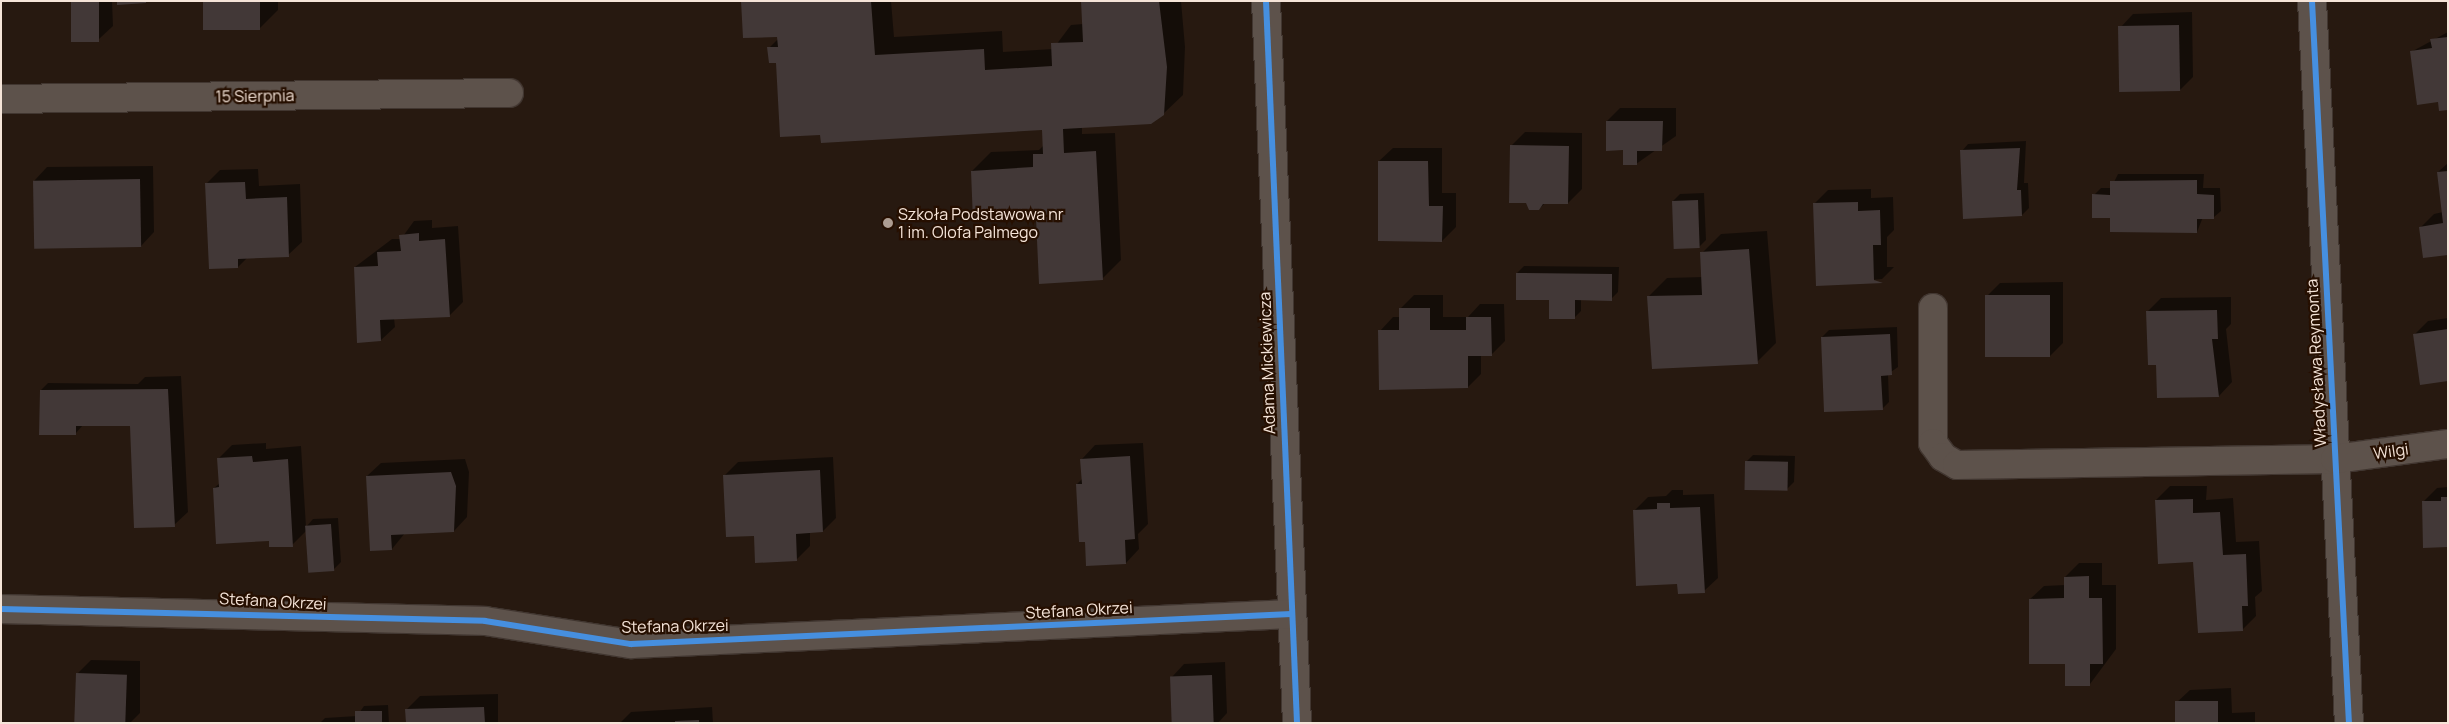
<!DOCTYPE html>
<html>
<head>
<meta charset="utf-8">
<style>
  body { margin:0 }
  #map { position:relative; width:2449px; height:724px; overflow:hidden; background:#271910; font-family:Manrope,sans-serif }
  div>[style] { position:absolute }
  .shadow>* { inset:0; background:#0007 }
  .building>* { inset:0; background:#423837; transform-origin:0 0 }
  .roads { filter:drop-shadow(1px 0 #413630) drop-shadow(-1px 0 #413630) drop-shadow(0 1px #413630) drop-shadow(0 -1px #413630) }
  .minor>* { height:28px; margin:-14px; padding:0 14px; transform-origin:14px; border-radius:14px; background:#5d524b }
  .cycleway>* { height:6px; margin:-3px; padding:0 3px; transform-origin:3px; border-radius:3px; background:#468fdf }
  .dots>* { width:14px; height:14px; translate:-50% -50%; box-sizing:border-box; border:2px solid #260f00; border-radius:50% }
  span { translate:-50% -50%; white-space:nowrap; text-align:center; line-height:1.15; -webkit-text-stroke:4.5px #260f00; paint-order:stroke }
  .street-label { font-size:16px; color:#f5e4d8 }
  .poi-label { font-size:16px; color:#f5e4d8 }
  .left { translate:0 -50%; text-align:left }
  .frame { position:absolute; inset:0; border:2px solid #f5e4d8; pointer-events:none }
</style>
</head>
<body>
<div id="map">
  <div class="shadow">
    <div style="clip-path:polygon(72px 1px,112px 1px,113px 26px,99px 39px)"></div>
    <div style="clip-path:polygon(204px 1px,278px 1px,278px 10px,259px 29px)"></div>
    <div style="clip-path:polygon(742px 1px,891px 1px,894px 37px,1002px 31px,1003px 52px,1053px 49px,1071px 25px,1083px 24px,1082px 1px,1181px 1px,1185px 47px,1183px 95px,1163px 114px,1082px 127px,1082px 134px,1115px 133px,1121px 260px,1102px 279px,1037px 217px,972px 171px,991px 152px,1039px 150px,1044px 145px,1043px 129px,821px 133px,769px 48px,779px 38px)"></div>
    <div style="clip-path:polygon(2192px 12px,2193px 77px,2180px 90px,2120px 28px,2133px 14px)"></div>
    <div style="clip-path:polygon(2448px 32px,2448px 109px,2411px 52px)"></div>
    <div style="clip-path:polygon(1620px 108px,1676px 108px,1676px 136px,1636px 164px,1607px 121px)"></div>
    <div style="clip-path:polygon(1525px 132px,1582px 133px,1582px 189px,1568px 203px,1545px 203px,1539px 209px,1511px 146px)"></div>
    <div style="clip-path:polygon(2026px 141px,2024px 183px,2028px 183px,2029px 208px,2022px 215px,1962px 151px,1968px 144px)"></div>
    <div style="clip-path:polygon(1393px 148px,1442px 148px,1442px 193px,1456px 193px,1456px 227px,1442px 241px,1379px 161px)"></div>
    <div style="clip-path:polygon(2448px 163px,2448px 254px,2421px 227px,2434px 214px,2443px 212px,2438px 172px)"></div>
    <div style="clip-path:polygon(153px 166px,154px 232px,141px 246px,34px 181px,47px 167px)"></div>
    <div style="clip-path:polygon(258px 169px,259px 186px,300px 184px,302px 242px,288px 255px,248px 257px,238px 267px,206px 184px,220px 170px)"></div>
    <div style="clip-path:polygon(2118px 174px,2204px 174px,2203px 188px,2220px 188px,2221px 211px,2214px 217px,2203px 217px,2197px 232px,2111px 217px,2094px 195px,2101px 188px,2111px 188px)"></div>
    <div style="clip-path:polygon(1871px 189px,1871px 198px,1893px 197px,1894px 230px,1887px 237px,1887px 267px,1894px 267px,1882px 279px,1817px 285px,1815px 203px,1828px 190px)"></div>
    <div style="clip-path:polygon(1704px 193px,1706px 240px,1699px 247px,1673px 201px,1680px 194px)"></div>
    <div style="clip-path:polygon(432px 220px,432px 228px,458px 226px,463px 302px,449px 316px,394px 318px,395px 327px,381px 340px,355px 267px,392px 239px,401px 239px,414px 221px)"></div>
    <div style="clip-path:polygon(1767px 231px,1776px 343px,1757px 362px,1648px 297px,1667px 278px,1703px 277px,1702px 253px,1721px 234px)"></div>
    <div style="clip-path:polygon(1524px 266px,1619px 267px,1618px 292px,1611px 299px,1581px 299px,1581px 311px,1574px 318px,1517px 273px)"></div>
    <div style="clip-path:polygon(2063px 282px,2063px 343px,2050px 356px,1986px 297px,2000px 283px)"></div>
    <div style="clip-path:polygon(1414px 295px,1443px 295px,1443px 317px,1468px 317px,1480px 304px,1504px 304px,1505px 341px,1491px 355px,1481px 355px,1481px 374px,1468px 387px,1380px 331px,1393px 317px,1400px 317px,1400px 309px)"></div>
    <div style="clip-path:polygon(2231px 297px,2231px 324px,2226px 329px,2232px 382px,2219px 396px,2158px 364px,2147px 312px,2161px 298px)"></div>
    <div style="clip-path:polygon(2448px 318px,2448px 380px,2414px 335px,2428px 321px)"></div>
    <div style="clip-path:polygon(1897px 327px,1898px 367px,1888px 374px,1889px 402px,1882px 409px,1822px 337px,1829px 330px)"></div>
    <div style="clip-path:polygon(181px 376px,188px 512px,174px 525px,132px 422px,83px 425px,76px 433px,41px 390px,48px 383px,138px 384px,145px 377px)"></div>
    <div style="clip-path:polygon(266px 443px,266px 449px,301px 446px,306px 527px,313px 519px,338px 518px,341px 562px,334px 569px,306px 531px,292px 545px,271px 540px,214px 488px,220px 483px,219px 458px,232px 445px)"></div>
    <div style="clip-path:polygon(1143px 443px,1148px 524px,1138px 534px,1139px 549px,1126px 563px,1086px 541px,1077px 484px,1083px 478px,1082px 459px,1095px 445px)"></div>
    <div style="clip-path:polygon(1753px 455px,1795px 456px,1794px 482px,1787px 489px,1746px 462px)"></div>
    <div style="clip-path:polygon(833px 457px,836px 518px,823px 531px,810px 532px,810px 546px,797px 559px,755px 534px,725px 475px,738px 462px)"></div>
    <div style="clip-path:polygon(465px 459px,469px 472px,467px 517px,454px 531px,405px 533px,392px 549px,367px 476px,381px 463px)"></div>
    <div style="clip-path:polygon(2170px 486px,2207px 486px,2206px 500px,2233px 498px,2236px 542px,2259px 541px,2262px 591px,2255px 597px,2256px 616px,2242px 630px,2156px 500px)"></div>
    <div style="clip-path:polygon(2448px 487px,2448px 546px,2423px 502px,2437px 488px)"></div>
    <div style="clip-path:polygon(1672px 490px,1683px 490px,1683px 495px,1714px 494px,1718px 578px,1704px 591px,1678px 582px,1634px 511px,1648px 497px,1666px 496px)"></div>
    <div style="clip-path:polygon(2079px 563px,2102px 563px,2102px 585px,2116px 585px,2116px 649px,2090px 684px,2066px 663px,2030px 599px,2044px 586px,2065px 585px,2065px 577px)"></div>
    <div style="clip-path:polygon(91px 660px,140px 661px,140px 713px,130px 723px,76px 723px,77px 674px)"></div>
    <div style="clip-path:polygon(1225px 662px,1227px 713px,1218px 723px,1173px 723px,1171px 678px,1184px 664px)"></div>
    <div style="clip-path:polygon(2231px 688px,2232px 713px,2255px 712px,2255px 723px,2177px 723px,2176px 703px,2190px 690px)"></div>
    <div style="clip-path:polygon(498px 694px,498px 723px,407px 723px,407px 709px,420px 696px)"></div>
    <div style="clip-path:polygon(388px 705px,389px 723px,320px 723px,325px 718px,357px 716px,364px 706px)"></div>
    <div style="clip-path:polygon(712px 707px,713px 723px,620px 723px,631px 712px)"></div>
  </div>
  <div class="building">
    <div style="left:71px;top:1px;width:28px;height:41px"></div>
    <div style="clip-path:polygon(117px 1px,146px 1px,146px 3px,117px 5px)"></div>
    <div style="left:203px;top:1px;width:57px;height:29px"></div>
    <div style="clip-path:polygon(741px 1px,871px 1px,875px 55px,984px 49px,985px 70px,1052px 66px,1051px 43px,1083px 42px,1081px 1px,1159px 1px,1167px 67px,1164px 115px,1151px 124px,1063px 129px,1064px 153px,1096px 151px,1103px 280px,1039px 284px,1036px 218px,973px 221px,971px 171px,1033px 167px,1033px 154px,1043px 154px,1042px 130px,821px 143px,820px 135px,780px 137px,776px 63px,769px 63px,767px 47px,778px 47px,777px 37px,743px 38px)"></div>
    <div style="left:2179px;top:25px;width:66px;height:61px;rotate:89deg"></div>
    <div style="clip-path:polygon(2448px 37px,2448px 110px,2439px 111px,2438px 102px,2417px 105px,2410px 51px,2432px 48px,2430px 39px)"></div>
    <div style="clip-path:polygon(1606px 121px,1663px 121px,1662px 151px,1637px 151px,1637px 165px,1623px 165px,1623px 150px,1606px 151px)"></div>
    <div style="clip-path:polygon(1510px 145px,1569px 146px,1568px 204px,1543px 204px,1539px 210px,1529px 210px,1526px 203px,1509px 203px)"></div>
    <div style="clip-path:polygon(2020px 148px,2017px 190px,2021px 190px,2022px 216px,1963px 219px,1960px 150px)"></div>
    <div style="clip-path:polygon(1378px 161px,1428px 161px,1429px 206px,1443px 206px,1442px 242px,1378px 241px)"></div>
    <div style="clip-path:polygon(2448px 171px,2448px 255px,2423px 258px,2419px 227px,2443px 223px,2437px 172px)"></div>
    <div style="left:140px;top:179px;width:68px;height:107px;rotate:89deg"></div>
    <div style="clip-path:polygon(2197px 180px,2197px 194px,2214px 195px,2214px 219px,2197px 219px,2197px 233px,2110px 232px,2110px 218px,2092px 218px,2092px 194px,2110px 195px,2110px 181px)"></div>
    <div style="clip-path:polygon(245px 182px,246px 199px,287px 197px,289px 257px,238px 259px,238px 268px,209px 269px,205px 183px)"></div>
    <div style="left:1698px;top:200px;width:48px;height:26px;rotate:88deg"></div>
    <div style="clip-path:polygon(1858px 202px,1858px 211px,1880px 210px,1881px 245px,1873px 245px,1874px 280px,1883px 283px,1816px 286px,1813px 203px)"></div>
    <div style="clip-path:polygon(419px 233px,419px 241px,445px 239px,450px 317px,380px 320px,381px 341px,357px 343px,354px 267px,378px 266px,377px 252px,401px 251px,399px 235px)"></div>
    <div style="clip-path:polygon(1749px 249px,1758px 364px,1652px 369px,1647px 296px,1702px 295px,1700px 252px)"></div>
    <div style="clip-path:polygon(1516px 273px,1612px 274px,1612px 301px,1575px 300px,1575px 319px,1549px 319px,1549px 300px,1516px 300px)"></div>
    <div style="left:2050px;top:295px;width:62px;height:65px;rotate:90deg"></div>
    <div style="clip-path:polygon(1399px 308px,1430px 308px,1430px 330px,1466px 330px,1466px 317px,1491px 317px,1492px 356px,1468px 356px,1468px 388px,1379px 390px,1378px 330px,1399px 330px)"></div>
    <div style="clip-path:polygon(2217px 310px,2218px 339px,2212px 339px,2219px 397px,2157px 398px,2156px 365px,2148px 365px,2146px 311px)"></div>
    <div style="clip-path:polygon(2448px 329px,2448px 381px,2420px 385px,2413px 334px)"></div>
    <div style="clip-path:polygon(1890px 334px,1892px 375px,1881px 376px,1883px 410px,1824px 412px,1821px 337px)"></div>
    <div style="clip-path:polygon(168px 389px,175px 527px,134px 528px,130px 426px,76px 426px,76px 435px,39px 435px,40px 390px)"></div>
    <div style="clip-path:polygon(252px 456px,253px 462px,288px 459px,293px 547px,269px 547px,269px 541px,216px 544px,213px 488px,219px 487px,217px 458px)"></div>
    <div style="clip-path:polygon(1130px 456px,1135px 539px,1125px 540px,1126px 564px,1086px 566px,1085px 542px,1079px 542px,1076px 484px,1082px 484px,1080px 459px)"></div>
    <div style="left:1745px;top:461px;width:43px;height:29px;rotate:1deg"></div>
    <div style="clip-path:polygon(820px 470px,823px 532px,796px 534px,797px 561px,755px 563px,754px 536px,726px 537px,723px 475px)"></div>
    <div style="clip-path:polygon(451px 472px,456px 486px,454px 532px,391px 535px,392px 550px,370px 551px,366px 476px)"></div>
    <div style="clip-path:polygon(2441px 497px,2448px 497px,2448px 547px,2423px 548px,2422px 501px,2441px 501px)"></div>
    <div style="clip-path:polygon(2193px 499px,2193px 513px,2220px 512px,2223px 555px,2246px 554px,2248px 606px,2242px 606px,2243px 631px,2198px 633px,2193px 562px,2158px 564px,2155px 500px)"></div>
    <div style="clip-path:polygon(1657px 503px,1670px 503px,1670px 508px,1700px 507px,1705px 593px,1678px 594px,1677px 584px,1636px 586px,1633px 510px,1657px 509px)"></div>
    <div style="left:331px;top:524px;width:47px;height:26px;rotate:86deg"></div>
    <div style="clip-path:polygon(2089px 576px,2089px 598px,2102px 598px,2103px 664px,2090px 664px,2090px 686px,2065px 686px,2065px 664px,2029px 664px,2029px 599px,2064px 598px,2064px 577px)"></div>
    <div style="left:76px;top:673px;width:51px;height:50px;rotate:2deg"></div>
    <div style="left:1212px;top:675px;width:48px;height:42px;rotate:88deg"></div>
    <div style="left:2218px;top:701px;width:22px;height:43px;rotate:90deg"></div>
    <div style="clip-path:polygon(484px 707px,485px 723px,406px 723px,405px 709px)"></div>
    <div style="left:382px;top:711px;width:12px;height:27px;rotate:90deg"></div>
    <div style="clip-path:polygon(699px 720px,699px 723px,675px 723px,675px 721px)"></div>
  </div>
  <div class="roads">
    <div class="minor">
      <div style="left:1266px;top:1px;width:723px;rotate:87.54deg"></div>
      <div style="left:2312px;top:1px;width:723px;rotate:87.07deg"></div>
      <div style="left:1px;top:99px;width:508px;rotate:-0.68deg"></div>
      <div style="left:1933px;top:308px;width:135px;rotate:90deg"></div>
      <div style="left:1933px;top:443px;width:17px;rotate:54deg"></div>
      <div style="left:1943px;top:457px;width:16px;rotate:30deg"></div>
      <div style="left:1957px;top:465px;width:378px;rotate:-0.9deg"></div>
      <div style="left:2335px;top:459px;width:114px;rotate:-7.6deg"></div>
      <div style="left:1px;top:609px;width:484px;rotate:1.4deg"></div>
      <div style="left:485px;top:621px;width:148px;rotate:9deg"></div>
      <div style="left:631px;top:644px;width:661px;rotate:-2.6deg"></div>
    </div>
  </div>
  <div class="cycleway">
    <div style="left:1266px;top:1px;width:723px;rotate:87.54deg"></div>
    <div style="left:2312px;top:1px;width:723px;rotate:87.07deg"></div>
    <div style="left:1px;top:609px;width:484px;rotate:1.4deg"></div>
    <div style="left:485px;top:621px;width:148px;rotate:9deg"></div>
    <div style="left:631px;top:644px;width:661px;rotate:-2.6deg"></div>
  </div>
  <div class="dots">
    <div style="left:888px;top:223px;background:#ad9d92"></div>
  </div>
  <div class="street-label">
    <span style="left:255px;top:96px;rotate:-1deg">15 Sierpnia</span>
    <span style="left:1267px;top:363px;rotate:-92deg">Adama Mickiewicza</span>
    <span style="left:2316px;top:363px;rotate:-93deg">Władysława Reymonta</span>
    <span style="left:2391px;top:451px;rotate:-8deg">Wilgi</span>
    <span style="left:273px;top:601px;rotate:3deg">Stefana Okrzei</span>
    <span style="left:1079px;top:610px;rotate:-3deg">Stefana Okrzei</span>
    <span style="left:675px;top:626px;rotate:-1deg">Stefana Okrzei</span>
  </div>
  <div class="poi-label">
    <span class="left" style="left:898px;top:223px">Szkoła Podstawowa nr<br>1 im. Olofa Palmego</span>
  </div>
  <div class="frame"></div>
</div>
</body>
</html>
